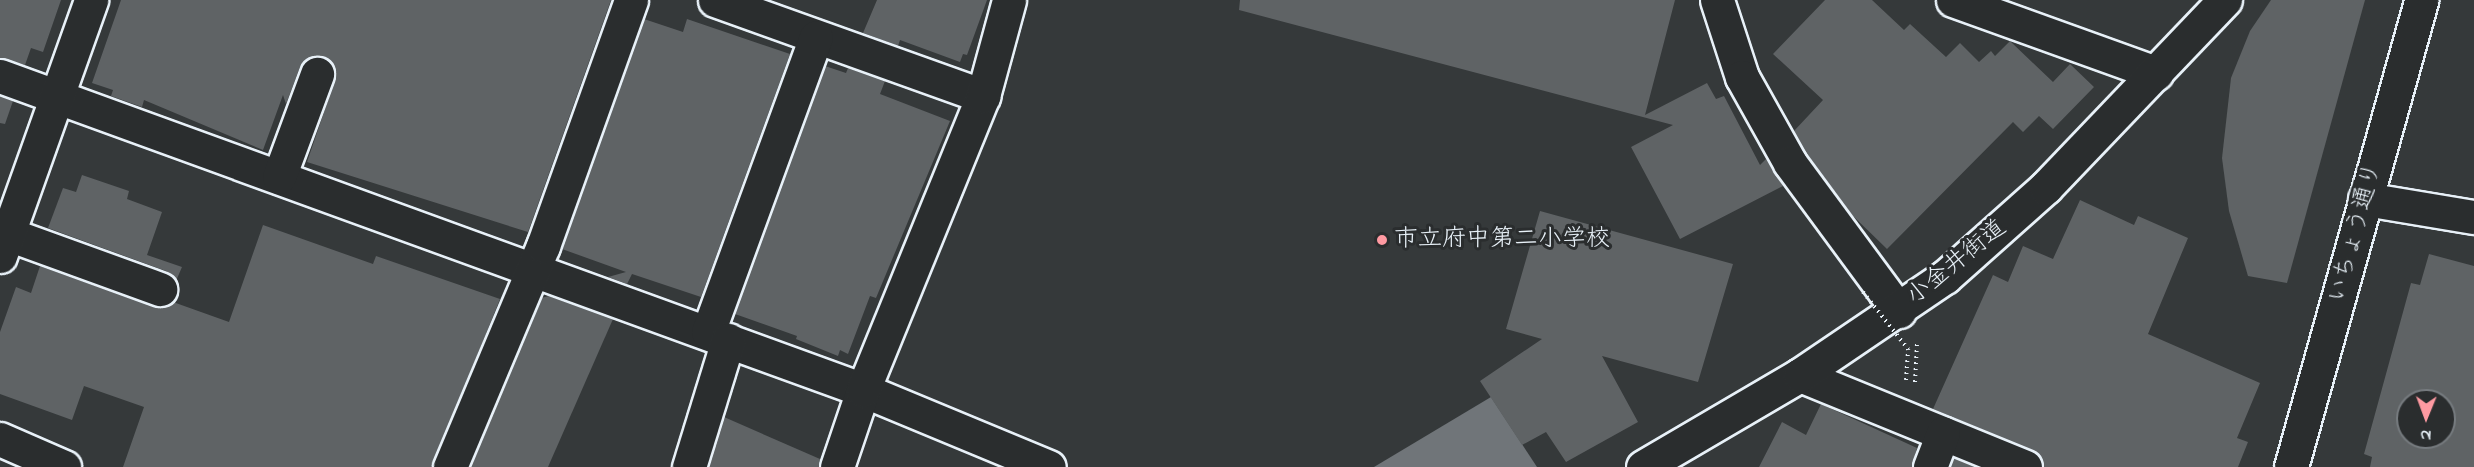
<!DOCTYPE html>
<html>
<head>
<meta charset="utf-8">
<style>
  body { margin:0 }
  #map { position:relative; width:2474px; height:467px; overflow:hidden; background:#35393a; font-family:"Indie Flower","Klee One",sans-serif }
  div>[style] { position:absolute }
  .water>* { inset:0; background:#707579 }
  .building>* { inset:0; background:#5f6365 }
  .path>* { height:4px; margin-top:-2px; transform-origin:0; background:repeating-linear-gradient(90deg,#e8f1f8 0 1.5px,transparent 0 6px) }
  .roads { filter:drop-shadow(2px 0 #e8f1f8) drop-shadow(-2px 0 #e8f1f8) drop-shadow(0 2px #e8f1f8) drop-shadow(0 -2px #e8f1f8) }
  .minor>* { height:33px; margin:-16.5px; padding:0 16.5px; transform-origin:16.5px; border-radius:16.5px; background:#2a2d2e }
  .tertiary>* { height:33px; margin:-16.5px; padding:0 16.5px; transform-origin:16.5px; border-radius:16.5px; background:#2a2d2e }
  .primary>* { height:33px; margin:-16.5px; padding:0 16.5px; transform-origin:16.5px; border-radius:16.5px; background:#2a2d2e }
  .path-bridge>* { height:4px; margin-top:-2px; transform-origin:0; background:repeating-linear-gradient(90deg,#e8f1f8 0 1.5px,transparent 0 6px) }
  .dots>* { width:16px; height:16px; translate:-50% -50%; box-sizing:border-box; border:3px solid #2a2d2e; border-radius:50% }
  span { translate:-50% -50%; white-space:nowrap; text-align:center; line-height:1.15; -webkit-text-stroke:6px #2a2d2e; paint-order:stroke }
  .street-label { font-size:24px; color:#e8f1f8 }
  .poi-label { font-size:24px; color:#e8f1f8 }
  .left { translate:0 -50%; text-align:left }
  .north { position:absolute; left:2396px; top:389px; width:60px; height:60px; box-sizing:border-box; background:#2a2d2e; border:2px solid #767b7f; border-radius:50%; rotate:181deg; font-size:16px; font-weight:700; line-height:24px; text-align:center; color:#e8f1f8 }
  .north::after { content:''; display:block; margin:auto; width:21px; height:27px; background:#ff9aa2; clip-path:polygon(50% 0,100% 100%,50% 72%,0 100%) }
</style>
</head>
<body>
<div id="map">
  <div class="water">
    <div style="clip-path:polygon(1491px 397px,1537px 467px,1374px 467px)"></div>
  </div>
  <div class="building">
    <div style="clip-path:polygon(0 0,61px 0,43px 52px,31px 48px,25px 65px,0 58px)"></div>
    <div style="clip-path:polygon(121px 0,611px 0,528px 232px,307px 162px,335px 80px,332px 63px,323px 56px,306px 59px,300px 67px,286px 104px,283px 95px,263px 150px,144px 100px,142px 107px,111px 96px,113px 90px,92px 83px)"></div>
    <div style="clip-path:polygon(877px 0,987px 0,967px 55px,963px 54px,960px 62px,900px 40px,898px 46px,863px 33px)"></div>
    <div style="clip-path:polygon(1240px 0,1675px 0,1645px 115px,1707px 83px,1716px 99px,1724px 96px,1760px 165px,1766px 159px,1783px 186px,1680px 239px,1631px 147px,1673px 125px,1239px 10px)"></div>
    <div style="clip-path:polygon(1825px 0,1872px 0,1904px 30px,1910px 24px,1946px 57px,1960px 43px,1979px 62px,1991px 51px,1995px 56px,2010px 41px,2053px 82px,2070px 64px,2094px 87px,2053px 129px,2039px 116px,2023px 132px,2013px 122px,1887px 249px,1851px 214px,1806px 153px,1794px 131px,1823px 100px,1773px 54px)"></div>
    <div style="clip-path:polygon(2271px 0,2365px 0,2287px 283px,2248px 276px,2229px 211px,2222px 158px,2231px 78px,2250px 31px)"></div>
    <div style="clip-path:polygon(644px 19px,683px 32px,687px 19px,790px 54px,701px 297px,632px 274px,627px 284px,608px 277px,626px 272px,562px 249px)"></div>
    <div style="clip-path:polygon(825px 66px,846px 73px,848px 68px,885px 81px,880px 94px,950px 121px,876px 298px,870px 296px,848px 354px,840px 350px,838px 356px,796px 339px,797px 336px,735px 314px)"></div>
    <div style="clip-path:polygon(0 96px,13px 101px,5px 124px,0 123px)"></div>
    <div style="clip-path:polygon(82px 175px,129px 191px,127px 199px,162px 212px,147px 255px,182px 267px,176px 281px,166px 271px,48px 228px,63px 188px,76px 192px)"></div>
    <div style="clip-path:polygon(2080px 200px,2134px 225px,2138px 216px,2188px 238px,2148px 334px,2260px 383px,2237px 438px,2248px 442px,2238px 467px,2043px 467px,2040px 456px,2032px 450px,1933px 409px,1993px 275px,2008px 282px,2023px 246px,2053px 259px)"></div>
    <div style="clip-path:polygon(1540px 211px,1733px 264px,1698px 382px,1602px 356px,1638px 422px,1566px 462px,1546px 432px,1522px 445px,1480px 381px,1542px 339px,1506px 329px)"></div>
    <div style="clip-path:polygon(263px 225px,373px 264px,376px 256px,500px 299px,432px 467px,123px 467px,144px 407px,84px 386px,72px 420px,0 394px,0 332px,16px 287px,31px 293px,40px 266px,154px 307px,173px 302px,229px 322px)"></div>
    <div style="clip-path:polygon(evenodd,2429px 254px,2474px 266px,2474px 467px,2370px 467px,2372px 457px,2364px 454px,2411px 283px,2420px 285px,2429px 254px,2408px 401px,2444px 401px,2444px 437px,2408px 437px,2408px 401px)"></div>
    <div style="clip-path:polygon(549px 296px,613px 319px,548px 467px,470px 467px,541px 298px)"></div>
    <div style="clip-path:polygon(1821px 404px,1917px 448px,1912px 467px,1759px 467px,1782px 422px,1806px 435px)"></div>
    <div style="clip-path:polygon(724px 417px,820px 459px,819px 467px,709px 467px)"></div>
    <div style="clip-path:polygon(1954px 458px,1975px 467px,1950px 467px)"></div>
  </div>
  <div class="path">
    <div style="left:1906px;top:380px;width:31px;rotate:-86deg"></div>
    <div style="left:1915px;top:382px;width:38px;rotate:-87deg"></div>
  </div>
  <div class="roads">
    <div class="minor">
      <div style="left:715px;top:0;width:285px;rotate:19.7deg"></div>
      <div style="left:1717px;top:0;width:81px;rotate:72deg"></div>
      <div style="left:1742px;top:77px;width:98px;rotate:60.8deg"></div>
      <div style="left:1790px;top:163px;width:184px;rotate:53.6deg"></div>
      <div style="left:1953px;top:0;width:216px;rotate:19.8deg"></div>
      <div style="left:0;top:76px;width:918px;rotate:19.99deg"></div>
      <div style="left:863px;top:390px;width:201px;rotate:22.5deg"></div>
      <div style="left:279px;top:177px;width:110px;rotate:-69.7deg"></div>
      <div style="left:2365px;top:199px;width:110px;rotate:9.4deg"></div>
      <div style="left:8px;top:234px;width:162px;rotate:19.9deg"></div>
      <div style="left:0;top:256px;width:272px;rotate:-70.4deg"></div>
      <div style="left:708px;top:332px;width:314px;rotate:-69.9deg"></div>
      <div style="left:1800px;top:375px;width:243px;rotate:22.2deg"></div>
      <div style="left:0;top:439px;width:70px;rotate:23.6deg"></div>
      <div style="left:450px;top:467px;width:240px;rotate:-67.2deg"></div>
      <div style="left:543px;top:246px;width:261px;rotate:-70.3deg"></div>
      <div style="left:689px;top:467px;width:133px;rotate:-72.9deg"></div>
      <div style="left:837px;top:467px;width:81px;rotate:-71.3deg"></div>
      <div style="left:863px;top:390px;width:318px;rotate:-67.8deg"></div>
      <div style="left:983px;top:96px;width:99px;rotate:-74.8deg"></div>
      <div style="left:1930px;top:467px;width:36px;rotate:-69deg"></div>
    </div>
    <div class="tertiary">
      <div style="left:2291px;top:467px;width:485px;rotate:-74.4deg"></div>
    </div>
    <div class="primary">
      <div style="left:1643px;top:467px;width:182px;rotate:-30.4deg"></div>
      <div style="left:1800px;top:375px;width:175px;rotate:-34.1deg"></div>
      <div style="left:1945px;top:277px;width:135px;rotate:-41.7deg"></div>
      <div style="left:2046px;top:187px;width:259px;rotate:-46.3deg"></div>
    </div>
  </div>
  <div class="path-bridge">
    <div style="left:1863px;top:292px;width:73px;rotate:51.7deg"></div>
  </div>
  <div class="dots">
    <div style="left:1382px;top:240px;background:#ff9aa2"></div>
  </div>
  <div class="street-label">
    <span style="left:2356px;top:233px;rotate:-75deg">いちょう通り</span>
    <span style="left:1957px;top:263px;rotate:-39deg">小金井街道</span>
  </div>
  <div class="poi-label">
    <span class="left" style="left:1394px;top:240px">市立府中第二小学校</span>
  </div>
  <div class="north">N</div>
</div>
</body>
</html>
